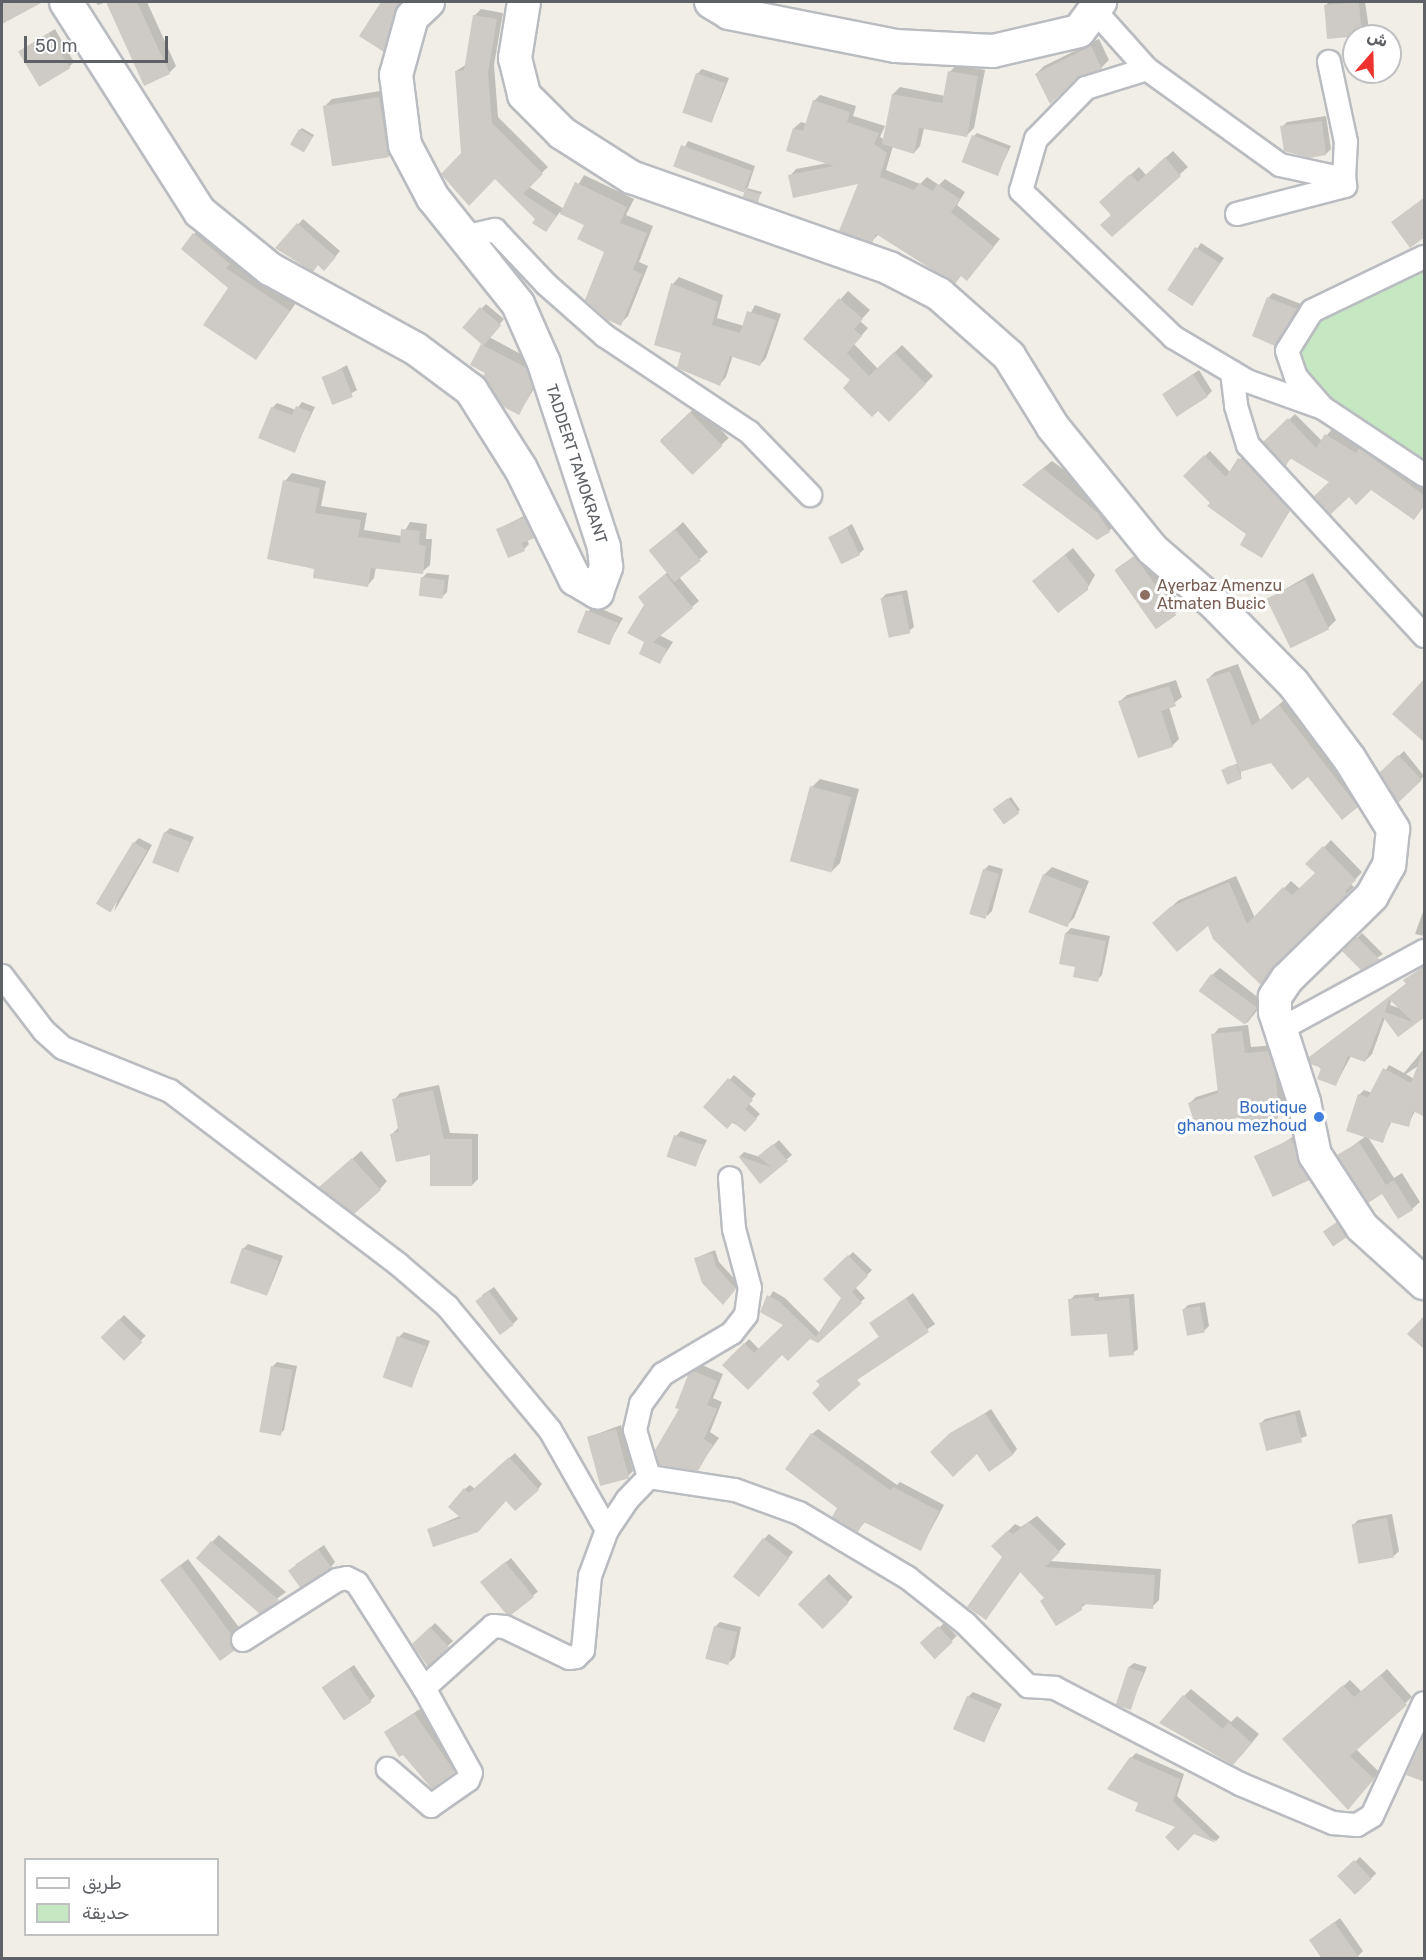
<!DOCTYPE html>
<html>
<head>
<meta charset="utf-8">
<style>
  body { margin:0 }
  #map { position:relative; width:1426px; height:1960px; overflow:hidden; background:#f0eee6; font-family:Rubik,Cairo,sans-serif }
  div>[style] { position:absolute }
  .green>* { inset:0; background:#c5e8c2 }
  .shadow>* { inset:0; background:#0003; transform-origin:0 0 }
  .building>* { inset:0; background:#cecac5; transform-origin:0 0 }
  .roads { filter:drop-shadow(2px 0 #b9bcc0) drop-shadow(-2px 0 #b9bcc0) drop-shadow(0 2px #b9bcc0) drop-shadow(0 -2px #b9bcc0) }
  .street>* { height:22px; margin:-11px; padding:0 11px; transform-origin:11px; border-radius:11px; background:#fff }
  .secondary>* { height:32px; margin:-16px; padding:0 16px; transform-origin:16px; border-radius:16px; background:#fff }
  .dots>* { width:16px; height:16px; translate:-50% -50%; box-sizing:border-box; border:3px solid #fff; border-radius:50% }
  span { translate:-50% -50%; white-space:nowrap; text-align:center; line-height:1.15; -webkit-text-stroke:6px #fff; paint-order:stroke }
  .street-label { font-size:16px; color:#5e6267 }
  .education-label { font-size:16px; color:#785e54 }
  .left { translate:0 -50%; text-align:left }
  .shop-label { font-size:16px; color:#366cbe }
  .right { translate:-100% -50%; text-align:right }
  .frame { position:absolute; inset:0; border:3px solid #5e6267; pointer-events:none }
  .legend { position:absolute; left:24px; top:1858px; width:195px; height:78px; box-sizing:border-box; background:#fff; border:2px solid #bfc0c2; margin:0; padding:8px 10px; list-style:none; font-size:18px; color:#5e6267 }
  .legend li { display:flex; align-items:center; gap:12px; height:30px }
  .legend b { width:30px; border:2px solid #bfc0c2 }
  .north { position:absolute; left:1342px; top:24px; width:60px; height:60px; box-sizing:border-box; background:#fff; border:2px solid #bfc0c2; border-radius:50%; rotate:20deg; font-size:16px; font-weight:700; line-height:24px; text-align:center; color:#5e6267 }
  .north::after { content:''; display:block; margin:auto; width:21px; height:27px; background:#ee322e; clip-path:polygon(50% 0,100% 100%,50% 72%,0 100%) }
  .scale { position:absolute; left:24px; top:36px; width:144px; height:27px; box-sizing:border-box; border:3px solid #5e6267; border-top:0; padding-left:8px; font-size:18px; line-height:21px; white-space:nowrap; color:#5e6267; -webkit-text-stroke:4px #fff; paint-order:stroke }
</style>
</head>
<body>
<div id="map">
  <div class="green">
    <div style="clip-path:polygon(1424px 270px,1424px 462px,1330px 399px,1306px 371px,1300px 353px,1320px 320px)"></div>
  </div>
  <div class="shadow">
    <div style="clip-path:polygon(2px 2px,32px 2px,2px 21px)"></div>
    <div style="clip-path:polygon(95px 2px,106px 2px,98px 5px)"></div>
    <div style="clip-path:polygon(108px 2px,147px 2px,176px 66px,169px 73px,145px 84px)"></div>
    <div style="clip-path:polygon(381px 2px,403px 2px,391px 42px,383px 50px)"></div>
    <div style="clip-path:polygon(1329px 2px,1365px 2px,1369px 29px,1362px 36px,1354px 36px,1325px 6px)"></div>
    <div style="clip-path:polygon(481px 9px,503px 13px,494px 65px,498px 117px,548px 167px,528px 186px,564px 209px,584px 175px,634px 199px,626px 215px,653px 226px,639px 262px,648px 266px,628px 316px,620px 324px,606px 252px,585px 225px,560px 212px,546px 230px,495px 177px,462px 154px,456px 71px,467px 64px,474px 16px)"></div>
    <div style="clip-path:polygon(55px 29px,74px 62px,69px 67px,20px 51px)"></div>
    <div style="clip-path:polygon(1099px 39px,1109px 60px,1101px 68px,1036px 74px,1044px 66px)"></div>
    <div style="clip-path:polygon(956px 65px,985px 70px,974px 128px,967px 135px,924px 128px,920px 146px,914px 153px,893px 146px,886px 170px,920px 184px,927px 177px,939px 185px,945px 179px,965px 192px,957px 205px,1000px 239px,973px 272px,879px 234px,872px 241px,860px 182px,790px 176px,796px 169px,828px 163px,794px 128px,801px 122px,807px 124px,814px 101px,820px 95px,856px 106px,853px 116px,885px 126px,880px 137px,885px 140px,893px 94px,900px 87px,945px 96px,950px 72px)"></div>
    <div style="clip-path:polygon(702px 69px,729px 78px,712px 121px,697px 74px)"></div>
    <div style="clip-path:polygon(386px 90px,395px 148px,388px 156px,324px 107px,332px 99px)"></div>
    <div style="clip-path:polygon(1326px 116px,1331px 149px,1326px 154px,1282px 127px,1287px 122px)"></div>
    <div style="clip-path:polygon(302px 128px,314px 135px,305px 149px,300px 130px)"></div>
    <div style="clip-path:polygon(977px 133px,1011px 146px,997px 175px,974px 136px)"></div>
    <div style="clip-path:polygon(688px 141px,755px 166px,748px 187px,743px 192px,675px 166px)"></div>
    <div style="clip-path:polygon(1173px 151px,1188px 167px,1112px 235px,1109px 195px,1139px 167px,1146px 175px)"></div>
    <div style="clip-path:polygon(747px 188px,762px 192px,757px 201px,745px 196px)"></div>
    <div style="clip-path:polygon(303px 219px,340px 251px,329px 264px,277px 248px)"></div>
    <div style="clip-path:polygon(201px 227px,236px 256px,232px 260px,296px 303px,256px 359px,230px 288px,194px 234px)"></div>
    <div style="clip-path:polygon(1201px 243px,1224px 258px,1196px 299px,1169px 289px)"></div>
    <div style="clip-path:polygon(679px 277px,723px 295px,717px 318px,744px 326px,755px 305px,781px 314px,766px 358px,760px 365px,733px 355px,726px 377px,720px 384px,683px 352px,656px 344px,673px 284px)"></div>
    <div style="clip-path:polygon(848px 291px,870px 310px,860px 321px,868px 328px,854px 344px,878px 369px,902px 345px,933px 376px,889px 420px,852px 380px,805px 339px)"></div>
    <div style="clip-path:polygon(1273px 293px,1301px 304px,1275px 344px,1268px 298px)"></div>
    <div style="clip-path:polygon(486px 304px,504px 319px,489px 337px,534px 361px,540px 379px,519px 413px,482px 345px,482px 308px)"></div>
    <div style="clip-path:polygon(347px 365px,357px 390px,335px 403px,324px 378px)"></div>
    <div style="clip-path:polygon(1199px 370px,1212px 391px,1207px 396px,1164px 394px)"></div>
    <div style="clip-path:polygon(302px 402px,315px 407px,294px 451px,272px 408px,277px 403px,296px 410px)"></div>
    <div style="left:698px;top:405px;width:45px;height:51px;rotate:47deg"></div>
    <div style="clip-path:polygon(1295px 414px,1322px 441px,1332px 429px,1362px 448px,1366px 443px,1424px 486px,1424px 505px,1371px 488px,1331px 481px,1292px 457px,1286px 464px,1266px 442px)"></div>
    <div style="clip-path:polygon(1210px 451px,1231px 473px,1244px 454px,1294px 504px,1262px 556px,1248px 534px,1185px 476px)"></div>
    <div style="clip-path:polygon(1052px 461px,1085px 485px,1117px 523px,1109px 531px,1032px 477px)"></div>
    <div style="clip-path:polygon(292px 473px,326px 481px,321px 506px,367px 513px,364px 530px,402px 536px,410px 522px,427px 524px,426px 539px,432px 539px,430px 565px,422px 572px,376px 567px,374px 578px,367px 586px,316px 568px,285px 481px)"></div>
    <div style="clip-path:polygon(530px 513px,539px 532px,527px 540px,529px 544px,524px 549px,498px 529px)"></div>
    <div style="clip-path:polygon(683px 522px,708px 552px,679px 577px,699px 601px,659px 635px,673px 642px,660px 662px,646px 642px,646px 590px,668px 572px,651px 551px)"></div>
    <div style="clip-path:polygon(852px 524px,864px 549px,859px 554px,830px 537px)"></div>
    <div style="clip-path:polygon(1073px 548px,1095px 575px,1087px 589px,1042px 573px)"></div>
    <div style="left:1143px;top:550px;width:70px;height:34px;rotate:55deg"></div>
    <div style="clip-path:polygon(427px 573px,449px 575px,447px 592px,442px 597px,422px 578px)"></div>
    <div style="clip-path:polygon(1313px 573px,1336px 620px,1328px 628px,1268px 599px)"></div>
    <div style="clip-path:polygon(907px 590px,914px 627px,909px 631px,881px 599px,886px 594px)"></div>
    <div style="clip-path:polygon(592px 605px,623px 618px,609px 643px,579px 631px)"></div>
    <div style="clip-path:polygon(1238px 664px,1260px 720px,1287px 698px,1365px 799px,1358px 806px,1308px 774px,1271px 762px,1241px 770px,1241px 777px,1225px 768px,1239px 763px,1208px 679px,1215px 672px)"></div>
    <div style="clip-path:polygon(1176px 680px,1182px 697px,1169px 707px,1179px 739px,1172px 746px,1119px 702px,1127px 695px)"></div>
    <div style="clip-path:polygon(1404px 751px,1424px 776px,1399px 801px,1381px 773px)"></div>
    <div style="clip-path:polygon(820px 779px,859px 789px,840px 863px,832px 871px,812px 787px)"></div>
    <div style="clip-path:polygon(1011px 797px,1020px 810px,1005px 822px,997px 807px)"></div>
    <div style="clip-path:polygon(170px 828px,194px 837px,178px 871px,165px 833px)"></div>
    <div style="clip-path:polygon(139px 838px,152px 845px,114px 912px,134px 843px)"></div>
    <div style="clip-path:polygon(1331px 840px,1362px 872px,1351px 884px,1354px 887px,1281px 958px,1261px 983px,1209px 924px,1161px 916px,1179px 900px,1236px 876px,1255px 918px,1291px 881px,1300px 889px,1317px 873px,1308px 864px)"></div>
    <div style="clip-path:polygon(989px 865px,1003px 869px,992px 911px,987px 916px,984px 870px)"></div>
    <div style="clip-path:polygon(1052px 867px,1089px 881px,1074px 918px,1066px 926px,1044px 875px)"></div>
    <div style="clip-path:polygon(1424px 909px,1424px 936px,1415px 934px)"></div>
    <div style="clip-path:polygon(1071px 928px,1110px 936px,1102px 975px,1097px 980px,1066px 933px)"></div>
    <div style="clip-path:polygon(1362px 933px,1383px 954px,1361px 968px,1344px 951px)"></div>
    <div style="clip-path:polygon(evenodd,1424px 966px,1424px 1015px,1398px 1035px,1385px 1018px,1372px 1054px,1365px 1061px,1351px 1056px,1336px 1084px,1310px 1058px,1407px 983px,1405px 980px,1424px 966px,1392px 999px,1402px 1009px,1390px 1005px,1392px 999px)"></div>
    <div style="clip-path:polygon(1220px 968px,1264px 1002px,1247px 1023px,1212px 975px)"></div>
    <div style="clip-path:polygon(1248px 1025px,1251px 1047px,1275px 1045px,1285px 1102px,1273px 1127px,1189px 1104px,1196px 1097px,1219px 1090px,1213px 1035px,1219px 1028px)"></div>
    <div style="clip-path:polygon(1424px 1049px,1424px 1062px,1406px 1074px,1414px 1079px,1419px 1071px,1424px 1080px,1424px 1113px,1415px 1111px,1408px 1125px,1392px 1121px,1382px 1141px,1368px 1137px,1394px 1178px,1402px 1173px,1420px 1202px,1412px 1209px,1383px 1192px,1339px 1156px,1366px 1136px,1359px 1095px,1364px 1090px,1372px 1093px,1389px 1065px,1404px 1073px)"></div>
    <div style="clip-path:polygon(734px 1075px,756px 1094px,748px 1103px,760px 1114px,745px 1130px,705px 1107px)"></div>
    <div style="clip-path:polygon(439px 1085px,450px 1133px,478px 1134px,478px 1179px,472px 1185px,432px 1153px,392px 1134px,398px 1128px,394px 1100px,400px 1093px)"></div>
    <div style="clip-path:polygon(681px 1131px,707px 1140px,695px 1165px,676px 1136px)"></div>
    <div style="clip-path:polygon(1299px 1133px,1317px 1171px,1309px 1179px,1257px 1159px)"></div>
    <div style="clip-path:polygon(779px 1140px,792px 1155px,761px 1181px,740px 1156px,744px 1152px,760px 1157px)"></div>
    <div style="clip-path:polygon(361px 1151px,387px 1181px,380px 1189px,329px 1180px)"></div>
    <div style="clip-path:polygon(1340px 1221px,1348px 1234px,1346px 1236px,1327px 1231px)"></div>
    <div style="clip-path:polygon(248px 1244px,283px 1256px,268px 1293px,243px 1249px)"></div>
    <div style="clip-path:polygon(715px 1250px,719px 1262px,739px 1284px,727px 1299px,696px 1258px)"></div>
    <div style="clip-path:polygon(853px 1252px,872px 1270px,855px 1287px,865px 1298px,818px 1341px,809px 1338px,782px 1353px,724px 1365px,749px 1339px,760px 1350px,785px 1324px,762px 1312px,773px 1291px,785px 1298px,820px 1333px,843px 1297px,825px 1279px)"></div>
    <div style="clip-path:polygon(494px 1287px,518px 1319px,513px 1324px,482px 1295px)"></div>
    <div style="clip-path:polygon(913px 1293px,935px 1324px,864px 1373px,829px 1409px,818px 1381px,880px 1336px,871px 1323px)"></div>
    <div style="clip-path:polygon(1099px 1293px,1099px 1297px,1134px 1294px,1138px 1349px,1133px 1353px,1070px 1300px,1075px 1295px)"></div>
    <div style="clip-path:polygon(1205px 1302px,1209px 1326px,1204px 1331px,1183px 1310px,1188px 1305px)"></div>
    <div style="left:124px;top:1315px;width:30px;height:31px;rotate:44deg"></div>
    <div style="clip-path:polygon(404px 1332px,430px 1341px,412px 1385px,399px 1337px)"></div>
    <div style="clip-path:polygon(277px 1362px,297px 1366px,284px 1430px,279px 1435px,272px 1367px)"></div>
    <div style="clip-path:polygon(702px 1365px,723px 1374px,713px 1398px,722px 1402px,710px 1432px,719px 1438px,697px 1469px,681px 1409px,690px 1375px)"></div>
    <div style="clip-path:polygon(991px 1409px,1017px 1449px,1013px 1454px,989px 1470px,977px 1452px,936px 1447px)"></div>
    <div style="clip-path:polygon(1300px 1410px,1307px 1436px,1267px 1450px,1260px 1424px,1265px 1419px)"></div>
    <div style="clip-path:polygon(621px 1425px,633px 1471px,628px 1476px,589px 1437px)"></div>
    <div style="clip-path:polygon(818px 1429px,897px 1485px,900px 1482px,944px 1505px,920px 1550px,866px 1521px,858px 1530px,839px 1508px,812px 1434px)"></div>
    <div style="clip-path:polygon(515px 1453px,542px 1484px,538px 1489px,506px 1499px,482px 1526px,429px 1529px,460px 1516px,465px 1489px,470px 1485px,475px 1489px)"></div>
    <div style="clip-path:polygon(1392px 1514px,1399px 1551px,1394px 1556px,1353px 1525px,1358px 1520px)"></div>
    <div style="clip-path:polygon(1037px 1516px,1066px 1544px,1050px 1561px,1161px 1569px,1159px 1600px,1152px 1607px,1087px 1603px,1081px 1608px,1046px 1597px,1021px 1571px,986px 1618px,1004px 1557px,993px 1546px,1015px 1524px,1021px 1527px)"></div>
    <div style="clip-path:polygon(769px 1534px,793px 1552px,764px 1590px,764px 1539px)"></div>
    <div style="clip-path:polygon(219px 1535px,286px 1592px,260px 1611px,212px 1542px)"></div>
    <div style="clip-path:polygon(324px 1545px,335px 1562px,331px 1567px,295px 1565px)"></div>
    <div style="left:511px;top:1558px;width:43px;height:31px;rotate:51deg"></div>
    <div style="clip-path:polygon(188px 1559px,238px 1626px,242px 1641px,234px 1649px,162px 1580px)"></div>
    <div style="left:829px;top:1574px;width:33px;height:42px;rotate:44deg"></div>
    <div style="clip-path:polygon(720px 1622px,741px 1627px,735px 1657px,730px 1662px,715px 1627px)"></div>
    <div style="clip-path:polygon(435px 1623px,453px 1641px,428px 1664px,414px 1644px)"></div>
    <div style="left:944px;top:1623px;width:18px;height:30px;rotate:45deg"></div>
    <div style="clip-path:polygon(1134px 1663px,1147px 1667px,1129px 1709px,1129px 1667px)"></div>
    <div style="clip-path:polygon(354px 1665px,375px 1696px,370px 1701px,328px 1683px)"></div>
    <div style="clip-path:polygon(1387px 1669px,1412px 1697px,1356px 1749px,1379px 1772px,1354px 1801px,1291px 1733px,1350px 1680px,1362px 1692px)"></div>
    <div style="clip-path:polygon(1191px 1689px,1231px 1722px,1237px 1716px,1259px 1734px,1241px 1756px,1184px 1696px)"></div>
    <div style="clip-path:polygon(973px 1692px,1002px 1704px,984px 1740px,968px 1697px)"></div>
    <div style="clip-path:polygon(420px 1709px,459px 1766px,454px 1771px,385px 1732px)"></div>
    <div style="clip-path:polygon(1136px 1753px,1184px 1774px,1177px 1796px,1220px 1837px,1216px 1841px,1178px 1826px,1140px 1802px,1131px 1758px)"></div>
    <div style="left:1360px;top:1857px;width:23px;height:28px;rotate:45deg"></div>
    <div style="clip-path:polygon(1340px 1918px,1363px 1951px,1358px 1956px,1311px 1940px)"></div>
  </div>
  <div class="building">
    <div style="clip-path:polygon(2px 2px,43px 2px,2px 24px)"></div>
    <div style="clip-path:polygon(106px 2px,137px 2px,170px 74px,144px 86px)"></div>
    <div style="clip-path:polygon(381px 2px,402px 2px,395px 12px,384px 52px,359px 36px)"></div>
    <div style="left:1359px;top:2px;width:34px;height:35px;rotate:85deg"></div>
    <div style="clip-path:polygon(473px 15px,497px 19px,488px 73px,492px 123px,543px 174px,523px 194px,557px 216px,546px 232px,532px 223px,535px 219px,495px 179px,469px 206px,441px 174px,461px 153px,455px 71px,464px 70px)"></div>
    <div style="left:49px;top:33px;width:41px;height:36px;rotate:59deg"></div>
    <div style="clip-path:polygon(1091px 46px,1102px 69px,1077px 78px,1050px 104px,1035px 74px)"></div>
    <div style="clip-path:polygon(948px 71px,978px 76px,967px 137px,919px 128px,914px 154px,882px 144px,892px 94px,942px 103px)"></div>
    <div style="left:696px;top:73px;width:31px;height:42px;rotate:19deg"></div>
    <div style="left:379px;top:97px;width:61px;height:57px;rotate:81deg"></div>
    <div style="clip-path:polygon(813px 100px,850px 112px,847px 122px,879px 133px,874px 144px,887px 153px,880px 177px,914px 190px,919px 183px,933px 191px,937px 184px,960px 199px,951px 212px,994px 247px,967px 281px,961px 276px,955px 284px,876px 234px,872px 243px,839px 231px,858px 184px,793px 198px,788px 175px,834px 166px,786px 151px,793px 128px,803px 131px)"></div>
    <div style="clip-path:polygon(1322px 121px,1326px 155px,1309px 158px,1284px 151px,1280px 126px)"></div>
    <div style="left:299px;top:129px;width:16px;height:18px;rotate:30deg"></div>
    <div style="left:972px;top:135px;width:39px;height:29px;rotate:21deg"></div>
    <div style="left:681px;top:145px;width:75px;height:23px;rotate:20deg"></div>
    <div style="clip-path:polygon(1165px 157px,1181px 176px,1112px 237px,1100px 225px,1111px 215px,1099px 202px,1130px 174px,1138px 182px)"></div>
    <div style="clip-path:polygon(575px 182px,627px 207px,620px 223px,647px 233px,633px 270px,642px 274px,621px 326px,608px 320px,585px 300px,604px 252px,577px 239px,584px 225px,560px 214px)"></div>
    <div style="clip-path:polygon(745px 189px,760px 194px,758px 203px,743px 197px)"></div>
    <div style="clip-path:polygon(1425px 197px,1425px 237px,1410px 248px,1391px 222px)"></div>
    <div style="clip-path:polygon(297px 223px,336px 257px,324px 271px,318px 265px,313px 272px,275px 248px)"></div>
    <div style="clip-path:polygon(193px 233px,230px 264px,226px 268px,290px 311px,256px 360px,203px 325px,228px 288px,181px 249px)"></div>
    <div style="left:1195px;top:247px;width:30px;height:51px;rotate:33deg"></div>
    <div style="clip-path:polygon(671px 283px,718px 302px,712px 325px,740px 333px,747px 311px,776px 320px,760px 366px,730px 356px,720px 386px,677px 368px,681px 353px,654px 345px)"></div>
    <div style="clip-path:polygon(1267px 297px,1297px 309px,1275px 346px,1252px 336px)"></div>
    <div style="clip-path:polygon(839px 298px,863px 319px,854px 329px,862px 336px,847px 353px,869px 376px,894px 352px,926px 384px,889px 422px,878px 411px,872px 417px,843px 388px,850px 380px,803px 339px)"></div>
    <div style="left:480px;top:307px;width:28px;height:27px;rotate:41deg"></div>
    <div style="clip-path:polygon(481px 344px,527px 368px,533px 388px,519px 415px,502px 406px,483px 377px,485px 373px,470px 365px)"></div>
    <div style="left:342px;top:369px;width:30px;height:22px;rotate:69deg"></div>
    <div style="left:1193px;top:374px;width:27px;height:37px;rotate:57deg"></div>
    <div style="clip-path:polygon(296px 406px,311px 412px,295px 453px,258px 438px,271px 407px,292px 415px)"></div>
    <div style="left:690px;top:412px;width:47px;height:42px;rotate:46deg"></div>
    <div style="clip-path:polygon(1288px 418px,1316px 448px,1325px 434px,1356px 453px,1359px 448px,1425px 496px,1425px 505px,1414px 520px,1371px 490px,1356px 505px,1349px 497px,1330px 515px,1314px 496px,1329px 482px,1290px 458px,1286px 466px,1263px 442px)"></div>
    <div style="clip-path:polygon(1204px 455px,1226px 477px,1238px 458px,1244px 461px,1290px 510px,1262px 558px,1240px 545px,1246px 534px,1207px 506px,1210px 503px,1183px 476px)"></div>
    <div style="clip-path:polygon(1043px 468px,1098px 513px,1110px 532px,1097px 540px,1022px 485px)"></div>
    <div style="clip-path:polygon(283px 480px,320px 488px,315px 513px,361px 520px,358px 537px,400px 543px,401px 529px,420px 531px,419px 545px,426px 546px,423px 574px,371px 568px,368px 587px,313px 578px,314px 569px,267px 559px)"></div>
    <div style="clip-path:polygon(525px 517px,535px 538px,522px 543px,525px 551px,508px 558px,496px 529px)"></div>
    <div style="left:847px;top:528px;width:30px;height:21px;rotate:64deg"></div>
    <div style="left:675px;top:529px;width:41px;height:34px;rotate:51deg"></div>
    <div style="clip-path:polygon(1065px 555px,1088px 584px,1088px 590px,1058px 613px,1032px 581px)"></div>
    <div style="left:1135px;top:556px;width:72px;height:25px;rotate:55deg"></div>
    <div style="clip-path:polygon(665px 574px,693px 608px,653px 642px,667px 649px,660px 664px,639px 654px,644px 642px,627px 633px,644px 605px,638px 597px)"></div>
    <div style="left:421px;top:577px;width:24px;height:19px;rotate:7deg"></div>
    <div style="left:1305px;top:580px;width:55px;height:43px;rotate:64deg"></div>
    <div style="left:902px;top:594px;width:40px;height:22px;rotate:78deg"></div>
    <div style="left:586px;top:610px;width:35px;height:24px;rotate:22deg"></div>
    <div style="clip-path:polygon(1230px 671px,1252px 726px,1279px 705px,1358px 807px,1342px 820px,1308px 777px,1292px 790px,1271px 763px,1240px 772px,1206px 679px)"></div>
    <div style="clip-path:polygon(1425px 678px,1425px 743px,1392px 714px)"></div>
    <div style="clip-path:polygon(1169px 686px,1176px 706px,1161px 711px,1173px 747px,1138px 758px,1118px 701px)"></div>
    <div style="clip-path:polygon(1398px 755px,1422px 780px,1398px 803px,1379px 773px)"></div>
    <div style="left:1236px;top:764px;width:16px;height:16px;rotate:68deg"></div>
    <div style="left:810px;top:786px;width:43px;height:78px;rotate:15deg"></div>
    <div style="left:1008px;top:798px;width:19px;height:19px;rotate:54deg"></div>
    <div style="left:164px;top:832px;width:28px;height:33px;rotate:21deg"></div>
    <div style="left:133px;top:842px;width:17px;height:72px;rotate:31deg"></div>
    <div style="clip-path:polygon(1323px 846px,1356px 880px,1345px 891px,1348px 895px,1274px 966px,1261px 985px,1213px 939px,1208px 926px,1177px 952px,1152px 923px,1170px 907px,1229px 882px,1247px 924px,1283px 887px,1292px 895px,1315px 873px,1305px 864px)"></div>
    <div style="left:983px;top:869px;width:17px;height:47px;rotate:17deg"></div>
    <div style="left:1043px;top:874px;width:42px;height:41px;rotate:21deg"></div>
    <div style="clip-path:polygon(1065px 933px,1106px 941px,1098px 982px,1073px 977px,1075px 967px,1059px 964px)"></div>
    <div style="clip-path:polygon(1356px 936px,1380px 960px,1361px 970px,1342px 951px)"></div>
    <div style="clip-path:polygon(evenodd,1425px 966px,1425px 1017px,1398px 1037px,1383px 1017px,1365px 1062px,1348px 1056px,1336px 1086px,1317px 1079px,1321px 1068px,1311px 1064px,1309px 1057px,1406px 984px,1403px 980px,1425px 966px,1389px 999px,1413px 1022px,1385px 1012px,1389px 999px)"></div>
    <div style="left:1211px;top:974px;width:57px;height:21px;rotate:36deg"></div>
    <div style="clip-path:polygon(1242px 1031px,1245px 1053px,1268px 1051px,1275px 1070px,1279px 1110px,1273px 1129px,1239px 1117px,1197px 1131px,1188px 1103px,1218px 1093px,1211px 1034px)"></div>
    <div style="clip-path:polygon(1423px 1051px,1425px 1117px,1413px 1111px,1409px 1127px,1390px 1122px,1383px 1143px,1346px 1131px,1358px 1094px,1368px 1097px,1383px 1068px,1411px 1083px)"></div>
    <div style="clip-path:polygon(728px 1078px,753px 1100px,745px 1109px,757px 1119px,745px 1132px,733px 1122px,727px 1129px,703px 1107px)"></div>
    <div style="clip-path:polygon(433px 1090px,444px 1139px,472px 1139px,472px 1186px,430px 1186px,430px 1155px,396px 1162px,390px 1134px,399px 1132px,392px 1099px)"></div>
    <div style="left:674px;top:1135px;width:31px;height:23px;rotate:19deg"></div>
    <div style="left:1291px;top:1139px;width:45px;height:41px;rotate:65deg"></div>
    <div style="clip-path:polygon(1359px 1142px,1386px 1185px,1394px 1180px,1413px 1210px,1398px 1219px,1382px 1194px,1368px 1203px,1337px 1155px)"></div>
    <div style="clip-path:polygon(773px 1144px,788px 1161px,760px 1184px,738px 1156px,771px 1167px,758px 1156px)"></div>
    <div style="clip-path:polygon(352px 1158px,381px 1190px,354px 1214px,319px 1187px)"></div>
    <div style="left:1337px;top:1222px;width:18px;height:17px;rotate:56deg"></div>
    <div style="left:242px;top:1248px;width:39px;height:37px;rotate:19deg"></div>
    <div style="clip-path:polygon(712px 1253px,716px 1266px,736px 1289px,723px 1305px,702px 1283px,694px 1258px)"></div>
    <div style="clip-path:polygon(848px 1255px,868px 1276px,852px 1292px,862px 1303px,818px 1343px,810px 1339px,788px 1361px,782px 1355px,748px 1390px,722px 1365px,744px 1343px,754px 1353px,783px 1325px,760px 1312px,767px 1295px,780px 1302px,816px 1337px,841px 1298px,823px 1279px)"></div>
    <div style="left:489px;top:1291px;width:42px;height:17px;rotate:54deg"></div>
    <div style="clip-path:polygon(1094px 1297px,1095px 1301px,1129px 1298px,1134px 1355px,1109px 1357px,1107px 1334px,1071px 1336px,1068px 1299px)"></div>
    <div style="clip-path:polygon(906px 1298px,929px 1332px,857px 1380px,861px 1384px,829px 1412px,812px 1393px,820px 1385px,816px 1381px,879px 1337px,869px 1323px)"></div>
    <div style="left:1200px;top:1306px;width:27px;height:18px;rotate:80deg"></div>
    <div style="clip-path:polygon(1425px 1315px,1425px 1350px,1407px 1334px)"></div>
    <div style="left:119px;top:1319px;width:33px;height:26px;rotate:45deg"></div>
    <div style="left:397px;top:1336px;width:31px;height:44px;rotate:19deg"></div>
    <div style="left:271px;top:1366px;width:22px;height:67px;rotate:10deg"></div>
    <div style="clip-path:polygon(694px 1371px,717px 1381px,707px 1405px,717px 1409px,704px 1439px,713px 1445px,698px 1471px,659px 1465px,655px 1450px,679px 1409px,675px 1408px,688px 1375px)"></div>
    <div style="clip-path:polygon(985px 1413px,1013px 1455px,989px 1472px,977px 1454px,953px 1477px,930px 1452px,950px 1433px)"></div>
    <div style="left:1295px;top:1414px;width:29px;height:37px;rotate:76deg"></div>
    <div style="left:616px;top:1429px;width:51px;height:30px;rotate:75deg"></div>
    <div style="clip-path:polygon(811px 1433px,890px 1490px,893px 1487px,939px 1511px,921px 1551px,864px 1522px,858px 1532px,832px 1517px,837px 1508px,785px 1469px)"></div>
    <div style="clip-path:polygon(509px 1457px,539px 1490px,515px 1511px,506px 1501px,478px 1532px,433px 1547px,427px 1529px,461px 1518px,448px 1507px,464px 1488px,469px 1493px)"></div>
    <div style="left:1387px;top:1518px;width:40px;height:36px;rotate:80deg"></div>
    <div style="clip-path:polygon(1029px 1522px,1060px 1552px,1045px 1567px,1155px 1575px,1153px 1609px,1082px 1604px,1082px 1610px,1056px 1626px,1040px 1601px,1044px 1598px,1020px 1572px,986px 1620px,967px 1607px,1002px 1557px,991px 1546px,1007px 1531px,1013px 1534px)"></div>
    <div style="left:763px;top:1538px;width:33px;height:49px;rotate:38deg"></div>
    <div style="left:211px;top:1541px;width:90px;height:23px;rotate:41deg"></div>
    <div style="left:318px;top:1549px;width:24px;height:37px;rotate:54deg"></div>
    <div style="clip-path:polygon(505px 1562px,534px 1597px,511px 1615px,506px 1614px,480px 1582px)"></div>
    <div style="clip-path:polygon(180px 1565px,231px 1634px,235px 1650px,220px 1661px,160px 1580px)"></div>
    <div style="left:824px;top:1578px;width:35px;height:37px;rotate:45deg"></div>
    <div style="left:714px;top:1626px;width:24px;height:34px;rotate:15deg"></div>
    <div style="left:938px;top:1626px;width:22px;height:25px;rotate:47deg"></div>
    <div style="clip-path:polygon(430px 1627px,449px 1647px,428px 1667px,412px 1644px)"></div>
    <div style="left:1128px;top:1667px;width:16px;height:40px;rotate:18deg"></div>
    <div style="left:349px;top:1669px;width:40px;height:33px;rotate:56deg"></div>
    <div style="clip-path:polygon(1380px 1675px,1407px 1705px,1350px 1756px,1374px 1779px,1348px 1810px,1282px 1739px,1343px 1685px,1354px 1697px)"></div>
    <div style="clip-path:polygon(1183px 1695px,1223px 1729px,1228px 1722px,1252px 1743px,1233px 1765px,1159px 1723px)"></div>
    <div style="left:967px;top:1696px;width:34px;height:36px;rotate:23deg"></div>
    <div style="clip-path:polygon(414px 1713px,455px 1772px,432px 1789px,403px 1755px,399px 1757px,384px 1732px)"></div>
    <div style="clip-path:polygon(1425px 1734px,1425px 1782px,1406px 1775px)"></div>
    <div style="clip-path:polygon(1130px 1757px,1180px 1779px,1173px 1801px,1216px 1843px,1194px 1834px,1178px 1851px,1165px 1837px,1175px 1827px,1135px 1811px,1138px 1803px,1107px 1789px)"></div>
    <div style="left:1354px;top:1860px;width:26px;height:23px;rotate:47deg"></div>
    <div style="clip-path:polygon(1334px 1922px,1360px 1959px,1322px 1959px,1309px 1940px)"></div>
  </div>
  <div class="roads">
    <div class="street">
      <div style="left:1096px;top:12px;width:76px;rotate:48.2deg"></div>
      <div style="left:1147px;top:69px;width:164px;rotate:35.8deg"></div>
      <div style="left:1280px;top:165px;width:66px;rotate:12.3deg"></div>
      <div style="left:1344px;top:179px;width:37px;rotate:-87deg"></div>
      <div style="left:1346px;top:142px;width:82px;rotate:-102deg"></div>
      <div style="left:1147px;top:69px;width:64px;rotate:162.7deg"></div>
      <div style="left:1086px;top:88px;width:71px;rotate:134.4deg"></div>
      <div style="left:1036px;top:139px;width:54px;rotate:106.1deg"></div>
      <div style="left:1021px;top:191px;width:211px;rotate:43.8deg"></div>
      <div style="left:1173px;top:337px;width:86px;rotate:30.7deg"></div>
      <div style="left:1247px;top:381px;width:81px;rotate:19.6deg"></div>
      <div style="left:1237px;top:214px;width:112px;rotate:-14.5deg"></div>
      <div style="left:1345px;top:186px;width:7px;rotate:-98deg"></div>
      <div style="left:464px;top:237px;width:32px;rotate:-13deg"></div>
      <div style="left:495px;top:230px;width:74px;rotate:46.6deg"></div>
      <div style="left:546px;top:284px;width:79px;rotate:41.4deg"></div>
      <div style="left:605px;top:336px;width:173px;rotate:33.7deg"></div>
      <div style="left:749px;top:432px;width:88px;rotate:45.9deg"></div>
      <div style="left:1424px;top:257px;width:124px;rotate:154.3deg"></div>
      <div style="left:1312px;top:311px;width:47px;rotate:122deg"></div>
      <div style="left:1287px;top:351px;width:28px;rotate:71deg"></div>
      <div style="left:1296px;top:377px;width:41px;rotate:48.9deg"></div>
      <div style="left:1323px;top:408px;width:121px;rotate:33.6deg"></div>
      <div style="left:1232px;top:372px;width:34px;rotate:83deg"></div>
      <div style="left:1236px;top:406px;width:41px;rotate:72.9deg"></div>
      <div style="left:1248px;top:445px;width:260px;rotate:47.3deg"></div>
      <div style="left:2px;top:976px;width:69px;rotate:52.6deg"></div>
      <div style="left:44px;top:1031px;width:25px;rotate:42deg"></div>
      <div style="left:63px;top:1048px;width:115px;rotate:21.9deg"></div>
      <div style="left:170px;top:1091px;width:286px;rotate:37.2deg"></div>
      <div style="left:398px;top:1264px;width:65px;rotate:40.6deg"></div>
      <div style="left:447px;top:1306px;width:161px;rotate:50.3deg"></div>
      <div style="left:550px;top:1430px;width:115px;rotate:60.3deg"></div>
      <div style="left:1281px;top:1029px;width:163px;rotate:-28.6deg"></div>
      <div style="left:649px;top:1477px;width:49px;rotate:-106.6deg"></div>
      <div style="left:635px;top:1430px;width:27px;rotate:-77deg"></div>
      <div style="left:641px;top:1404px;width:37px;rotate:-54deg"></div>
      <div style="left:663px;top:1374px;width:80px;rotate:-30.7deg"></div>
      <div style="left:732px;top:1333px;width:23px;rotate:-52deg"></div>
      <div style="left:746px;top:1315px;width:27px;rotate:-82deg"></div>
      <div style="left:750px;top:1288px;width:61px;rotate:-105.2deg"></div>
      <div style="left:734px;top:1229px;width:51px;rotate:-94.5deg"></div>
      <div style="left:243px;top:1640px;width:112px;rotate:-32.6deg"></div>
      <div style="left:337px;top:1580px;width:10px;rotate:-11deg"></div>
      <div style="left:347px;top:1578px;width:11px;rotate:27deg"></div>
      <div style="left:357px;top:1583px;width:125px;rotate:57.5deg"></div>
      <div style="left:424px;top:1688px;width:97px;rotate:61.1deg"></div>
      <div style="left:471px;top:1773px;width:8px;rotate:113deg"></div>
      <div style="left:468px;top:1780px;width:45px;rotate:144.9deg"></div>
      <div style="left:431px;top:1806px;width:57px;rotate:-139.3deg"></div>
      <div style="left:424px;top:1688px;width:93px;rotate:-41.9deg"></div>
      <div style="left:493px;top:1626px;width:12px;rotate:5deg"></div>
      <div style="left:505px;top:1627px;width:71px;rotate:25.8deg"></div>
      <div style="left:569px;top:1658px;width:7px;rotate:-8deg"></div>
      <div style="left:576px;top:1657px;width:10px;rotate:-45deg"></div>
      <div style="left:583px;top:1650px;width:74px;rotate:-84.6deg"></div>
      <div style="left:590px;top:1576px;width:49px;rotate:-69.7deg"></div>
      <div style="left:607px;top:1530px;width:36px;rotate:-56deg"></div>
      <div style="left:627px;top:1500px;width:32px;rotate:-46deg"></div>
      <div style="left:649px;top:1477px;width:87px;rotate:8.6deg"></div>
      <div style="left:735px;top:1490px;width:68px;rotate:19.8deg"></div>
      <div style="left:799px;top:1513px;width:127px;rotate:30.8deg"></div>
      <div style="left:908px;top:1578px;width:74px;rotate:38.4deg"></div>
      <div style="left:966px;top:1624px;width:88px;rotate:45deg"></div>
      <div style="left:1028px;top:1686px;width:27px;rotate:4deg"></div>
      <div style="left:1055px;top:1688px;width:208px;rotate:27.4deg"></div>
      <div style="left:1240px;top:1784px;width:101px;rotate:22.8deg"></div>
      <div style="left:1333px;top:1823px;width:24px;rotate:5deg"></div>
      <div style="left:1357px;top:1825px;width:17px;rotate:-31deg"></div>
      <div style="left:1372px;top:1816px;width:124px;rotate:-65.3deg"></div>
    </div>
    <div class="secondary">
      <div style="left:66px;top:2px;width:249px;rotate:57.5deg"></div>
      <div style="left:200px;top:212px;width:90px;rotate:39.2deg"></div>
      <div style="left:270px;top:269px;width:166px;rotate:28.7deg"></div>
      <div style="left:416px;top:349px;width:69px;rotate:36.7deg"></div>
      <div style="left:471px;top:390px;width:93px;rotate:57.7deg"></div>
      <div style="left:521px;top:469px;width:123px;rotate:63.9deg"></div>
      <div style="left:575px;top:579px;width:26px;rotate:31deg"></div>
      <div style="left:597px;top:592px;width:27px;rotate:-70deg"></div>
      <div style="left:606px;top:567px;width:20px;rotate:-96deg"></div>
      <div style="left:604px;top:547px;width:194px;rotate:-108.1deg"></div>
      <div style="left:544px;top:363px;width:64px;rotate:-113.8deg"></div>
      <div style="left:518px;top:304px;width:136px;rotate:-128.7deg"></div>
      <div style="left:433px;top:198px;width:60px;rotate:-117.8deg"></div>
      <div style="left:405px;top:145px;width:71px;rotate:-97.3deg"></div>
      <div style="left:396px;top:75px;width:60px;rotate:-74.6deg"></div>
      <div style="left:412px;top:17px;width:22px;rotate:-43deg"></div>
      <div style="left:524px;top:2px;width:57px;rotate:99.1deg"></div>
      <div style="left:515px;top:58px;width:38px;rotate:76deg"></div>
      <div style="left:524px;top:95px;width:54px;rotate:45deg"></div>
      <div style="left:562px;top:133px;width:82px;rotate:32.5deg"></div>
      <div style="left:631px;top:177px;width:274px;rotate:19.4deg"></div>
      <div style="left:889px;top:268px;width:56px;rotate:27.5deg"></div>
      <div style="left:939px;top:294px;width:94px;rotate:41.5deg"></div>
      <div style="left:1009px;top:356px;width:84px;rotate:58.2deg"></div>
      <div style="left:1053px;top:427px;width:157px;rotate:50.9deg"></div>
      <div style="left:1152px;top:549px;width:81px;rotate:41deg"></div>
      <div style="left:1213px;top:602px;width:114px;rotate:45.4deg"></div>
      <div style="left:1293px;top:683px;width:94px;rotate:53.3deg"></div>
      <div style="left:1349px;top:758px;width:84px;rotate:58.2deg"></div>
      <div style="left:1393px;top:829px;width:36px;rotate:96deg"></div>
      <div style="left:1389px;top:865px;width:35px;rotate:119deg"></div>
      <div style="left:1372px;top:896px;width:119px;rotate:135.7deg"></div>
      <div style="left:1287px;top:979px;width:22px;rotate:124deg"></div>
      <div style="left:1275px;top:997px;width:15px;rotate:90deg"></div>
      <div style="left:1275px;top:1012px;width:95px;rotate:72.1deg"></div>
      <div style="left:1304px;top:1102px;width:54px;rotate:78.3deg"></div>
      <div style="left:1315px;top:1155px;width:86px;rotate:56.9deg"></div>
      <div style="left:1362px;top:1227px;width:84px;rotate:42.1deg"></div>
      <div style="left:711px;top:2px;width:21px;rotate:31deg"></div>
      <div style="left:729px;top:13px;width:170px;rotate:11.2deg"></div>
      <div style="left:896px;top:46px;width:97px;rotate:3deg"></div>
      <div style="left:993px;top:51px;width:88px;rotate:-13.1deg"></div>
      <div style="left:1079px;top:31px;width:36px;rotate:-54deg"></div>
    </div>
  </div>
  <div class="dots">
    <div style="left:1145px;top:595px;background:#8d6e63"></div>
    <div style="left:1319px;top:1117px;background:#3f7fe0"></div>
  </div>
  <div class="street-label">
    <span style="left:576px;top:464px;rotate:72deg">TADDERT TAMOKRANT</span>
  </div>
  <div class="education-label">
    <span class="left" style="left:1157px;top:595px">Aɣerbaz Amenzu<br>Atmaten Buɛic</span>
  </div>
  <div class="shop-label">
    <span class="right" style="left:1307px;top:1117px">Boutique<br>ghanou mezhoud</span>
  </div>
  <div class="frame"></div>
  <ul class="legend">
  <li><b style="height:8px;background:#fff"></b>طريق</li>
  <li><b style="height:16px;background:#c5e8c2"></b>حديقة</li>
  </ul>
  <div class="north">ش</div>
  <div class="scale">50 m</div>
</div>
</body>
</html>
